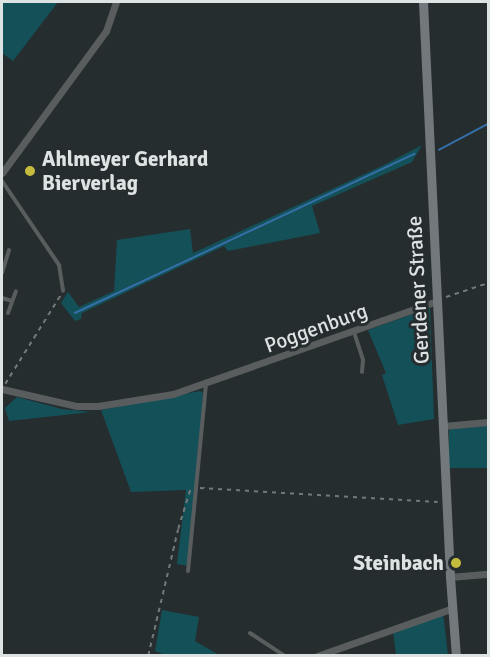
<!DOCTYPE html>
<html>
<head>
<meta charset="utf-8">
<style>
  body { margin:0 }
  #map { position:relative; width:490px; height:657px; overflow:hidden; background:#252d2f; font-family:Signika,sans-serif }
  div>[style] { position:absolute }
  .green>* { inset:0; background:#145058; transform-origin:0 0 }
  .stream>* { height:1.5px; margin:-0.75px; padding:0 0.75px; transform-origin:0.75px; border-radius:0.75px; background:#356fa7 }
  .path>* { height:1.5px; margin-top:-0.75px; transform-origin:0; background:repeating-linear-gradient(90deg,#72797a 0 4.5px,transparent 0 9px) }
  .lane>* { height:4px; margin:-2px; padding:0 2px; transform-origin:2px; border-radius:2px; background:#595d5e }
  .street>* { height:7px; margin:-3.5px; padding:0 3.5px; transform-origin:3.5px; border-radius:3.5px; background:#595d5e }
  .secondary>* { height:9px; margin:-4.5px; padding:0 4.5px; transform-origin:4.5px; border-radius:4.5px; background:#72787b }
  .dots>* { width:16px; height:16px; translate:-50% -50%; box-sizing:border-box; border:3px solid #252d2f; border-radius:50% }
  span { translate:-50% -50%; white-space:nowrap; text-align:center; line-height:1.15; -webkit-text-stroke:6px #252d2f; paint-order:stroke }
  .poi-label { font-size:21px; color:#dde2e3; font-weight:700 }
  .left { translate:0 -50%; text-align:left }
  .right { translate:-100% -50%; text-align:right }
  .street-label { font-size:21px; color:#dde2e3 }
  .frame { position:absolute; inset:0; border:3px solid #dde2e3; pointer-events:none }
</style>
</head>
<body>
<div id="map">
  <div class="green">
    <div style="clip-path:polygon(2px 2px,58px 2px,13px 61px,2px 53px)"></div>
    <div style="clip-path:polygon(422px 145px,412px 162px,312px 206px,320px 233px,228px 251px,224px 246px,82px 313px,81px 319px,75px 321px,61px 303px,68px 292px,79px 307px,114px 291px,117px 240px,190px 229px,193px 253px,384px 165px)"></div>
    <div style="clip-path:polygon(430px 308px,434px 419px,398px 425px,382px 375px,386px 373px,368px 330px)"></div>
    <div style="clip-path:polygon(200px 391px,203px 393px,197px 488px,188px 566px,177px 564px,186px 490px,131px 492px,101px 410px)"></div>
    <div style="clip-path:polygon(17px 397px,62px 409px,91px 412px,9px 421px,5px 408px)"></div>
    <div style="left:488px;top:422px;width:46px;height:39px;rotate:90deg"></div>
    <div style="clip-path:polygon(162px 610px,199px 617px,195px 641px,219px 655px,165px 655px,155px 651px)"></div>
    <div style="clip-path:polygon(443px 613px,448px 655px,396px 655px,393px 632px)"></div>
  </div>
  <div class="stream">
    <div style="left:439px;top:150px;width:55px;rotate:-28deg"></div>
    <div style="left:75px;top:313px;width:375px;rotate:-25.1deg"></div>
  </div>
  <div class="path">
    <div style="left:446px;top:297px;width:44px;rotate:-18.4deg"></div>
    <div style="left:5px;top:384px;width:104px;rotate:-58deg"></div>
    <div style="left:200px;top:488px;width:238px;rotate:3.4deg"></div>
    <div style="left:148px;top:656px;width:130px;rotate:-76.7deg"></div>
    <div style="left:178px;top:529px;width:41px;rotate:-72.9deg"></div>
  </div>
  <div class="lane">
    <div style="left:2px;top:181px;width:102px;rotate:55.8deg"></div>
    <div style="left:59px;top:265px;width:26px;rotate:81deg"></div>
    <div style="left:2px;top:273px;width:24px;rotate:-73deg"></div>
    <div style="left:2px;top:298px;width:10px;rotate:17deg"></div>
    <div style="left:8px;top:313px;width:23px;rotate:-70deg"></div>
    <div style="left:354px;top:332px;width:29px;rotate:72deg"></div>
    <div style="left:363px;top:360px;width:12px;rotate:95deg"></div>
    <div style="left:188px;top:571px;width:187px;rotate:-84.5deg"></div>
    <div style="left:250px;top:633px;width:42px;rotate:33.3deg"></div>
  </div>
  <div class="street">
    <div style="left:2px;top:173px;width:176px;rotate:-53.8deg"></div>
    <div style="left:106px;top:31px;width:31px;rotate:-71deg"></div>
    <div style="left:2px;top:389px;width:77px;rotate:12.8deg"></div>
    <div style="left:77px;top:406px;width:21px"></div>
    <div style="left:98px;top:406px;width:76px;rotate:-9.1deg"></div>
    <div style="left:173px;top:394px;width:280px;rotate:-19.4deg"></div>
    <div style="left:443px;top:426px;width:45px;rotate:-5.1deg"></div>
    <div style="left:450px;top:577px;width:38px;rotate:-5deg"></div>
    <div style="left:317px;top:656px;width:144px;rotate:-19.4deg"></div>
  </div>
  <div class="secondary">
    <div style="left:423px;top:2px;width:576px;rotate:87.31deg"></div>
    <div style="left:450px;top:577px;width:79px;rotate:85.7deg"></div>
  </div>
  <div class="dots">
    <div style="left:30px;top:171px;background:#c5bc3d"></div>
    <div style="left:456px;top:563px;background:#c5bc3d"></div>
  </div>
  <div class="poi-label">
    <span class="left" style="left:42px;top:171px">Ahlmeyer Gerhard<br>Bierverlag</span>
    <span class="right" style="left:444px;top:563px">Steinbach</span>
  </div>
  <div class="street-label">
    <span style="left:418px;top:290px;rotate:-93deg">Gerdener Straße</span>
    <span style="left:316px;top:328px;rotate:-20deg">Poggenburg</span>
  </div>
  <div class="frame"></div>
</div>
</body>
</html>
